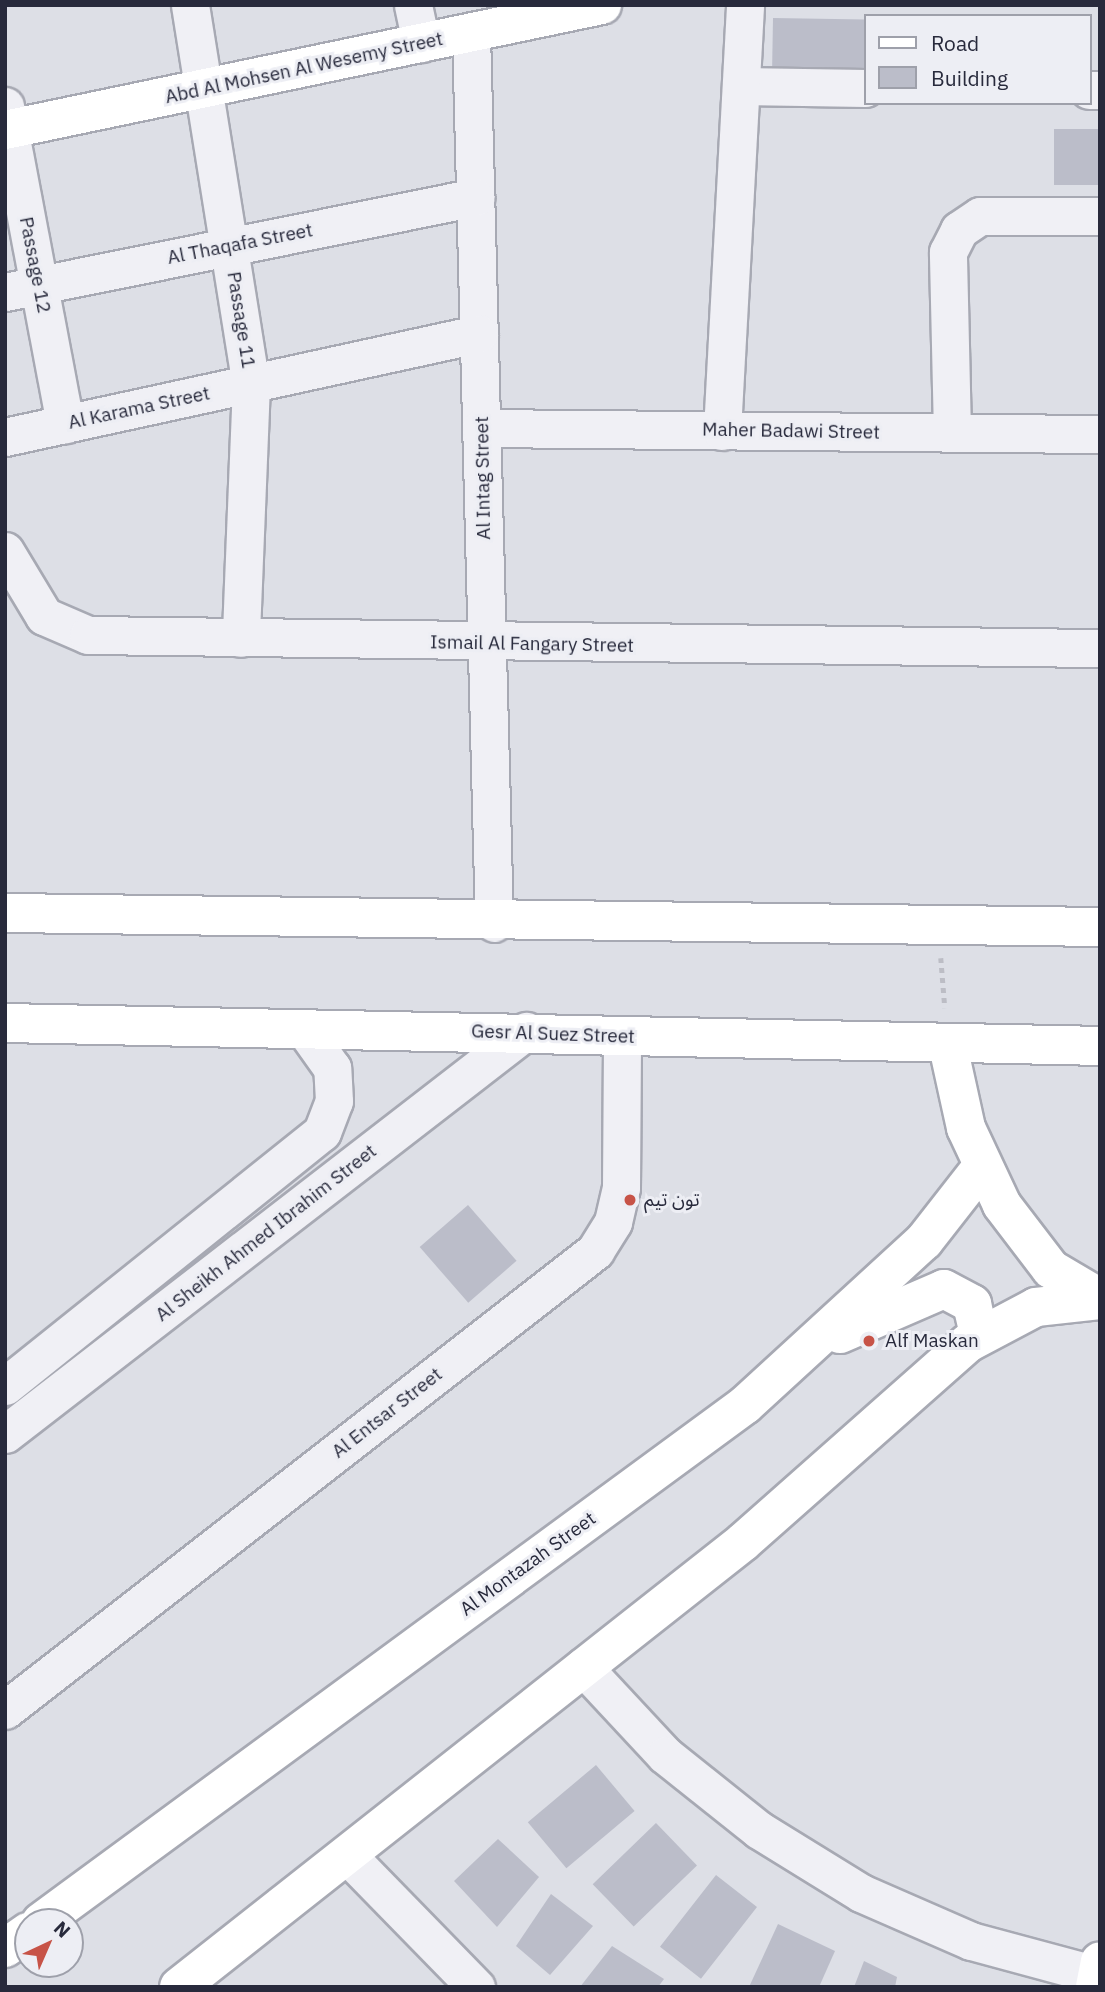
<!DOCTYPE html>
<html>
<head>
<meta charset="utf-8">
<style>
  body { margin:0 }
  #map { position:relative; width:1105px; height:1992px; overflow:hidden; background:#dddfe6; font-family:"IBM Plex Sans","Noto Sans Arabic",sans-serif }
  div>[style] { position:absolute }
  .building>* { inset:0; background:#bbbdc9; transform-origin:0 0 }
  .path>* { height:4.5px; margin-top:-2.25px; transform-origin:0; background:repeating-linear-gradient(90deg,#bcbdc5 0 5px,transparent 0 10px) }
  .roads { filter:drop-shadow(2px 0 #a7a9b3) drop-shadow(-2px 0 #a7a9b3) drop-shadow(0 2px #a7a9b3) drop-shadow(0 -2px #a7a9b3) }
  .street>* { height:37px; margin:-18.5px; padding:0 18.5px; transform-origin:18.5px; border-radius:18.5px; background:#f0f0f5 }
  .secondary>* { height:38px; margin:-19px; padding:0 19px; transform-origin:19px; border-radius:19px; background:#fff }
  .primary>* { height:38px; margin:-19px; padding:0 19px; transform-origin:19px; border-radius:19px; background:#fff }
  .dots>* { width:19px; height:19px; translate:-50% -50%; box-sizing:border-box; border:4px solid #edeef4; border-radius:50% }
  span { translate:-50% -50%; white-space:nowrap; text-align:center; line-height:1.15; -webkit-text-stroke:6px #edeef4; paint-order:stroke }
  .street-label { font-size:19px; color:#282a3c }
  .poi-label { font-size:19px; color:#282a3c }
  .left { translate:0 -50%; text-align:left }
  .frame { position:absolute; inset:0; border:7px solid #282a3c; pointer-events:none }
  .legend { position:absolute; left:864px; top:14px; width:228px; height:91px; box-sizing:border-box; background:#edeef4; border:2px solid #9ea0aa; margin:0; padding:9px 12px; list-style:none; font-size:21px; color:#282a3c }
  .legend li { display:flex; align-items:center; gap:14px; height:35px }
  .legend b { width:35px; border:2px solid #9ea0aa }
  .north { position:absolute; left:14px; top:1908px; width:70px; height:70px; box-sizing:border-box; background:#edeef4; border:2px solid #9ea0aa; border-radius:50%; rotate:44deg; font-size:19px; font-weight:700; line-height:28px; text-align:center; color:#282a3c }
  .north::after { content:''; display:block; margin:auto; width:24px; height:32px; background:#c75347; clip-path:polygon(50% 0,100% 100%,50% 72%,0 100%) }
</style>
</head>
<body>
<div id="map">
  <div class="building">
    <div style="left:773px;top:18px;width:92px;height:59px;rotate:1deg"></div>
    <div style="left:1054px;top:129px;width:46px;height:56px"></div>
    <div style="left:468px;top:1205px;width:74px;height:64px;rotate:49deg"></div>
    <div style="left:596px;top:1765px;width:60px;height:89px;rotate:50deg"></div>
    <div style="left:656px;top:1823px;width:59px;height:88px;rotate:46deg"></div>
    <div style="clip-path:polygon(498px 1839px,539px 1877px,497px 1927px,454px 1881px)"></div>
    <div style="left:716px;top:1875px;width:52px;height:91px;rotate:38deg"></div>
    <div style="clip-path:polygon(551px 1894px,593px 1926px,550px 1975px,516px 1946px)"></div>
    <div style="clip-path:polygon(778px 1924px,835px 1951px,819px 1987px,749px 1987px)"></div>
    <div style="clip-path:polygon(612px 1946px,664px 1979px,658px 1987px,580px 1987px)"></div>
    <div style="clip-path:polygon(864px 1961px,897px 1977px,895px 1987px,854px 1987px)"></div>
  </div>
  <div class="path">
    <div style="left:941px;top:958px;width:50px;rotate:85.4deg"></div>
  </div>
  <div class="roads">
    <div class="street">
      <div style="left:190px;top:5px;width:384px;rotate:80.9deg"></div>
      <div style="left:251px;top:384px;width:254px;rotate:92.3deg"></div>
      <div style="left:413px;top:5px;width:39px;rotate:78deg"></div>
      <div style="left:471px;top:33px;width:890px;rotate:88.52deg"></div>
      <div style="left:741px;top:86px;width:124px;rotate:0.9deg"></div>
      <div style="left:1089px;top:90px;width:11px"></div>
      <div style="left:5px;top:106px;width:324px;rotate:79.3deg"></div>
      <div style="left:5px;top:292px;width:480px;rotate:-11.4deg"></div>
      <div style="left:481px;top:428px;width:619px;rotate:0.56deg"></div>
      <div style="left:722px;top:431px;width:427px;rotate:-86.9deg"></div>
      <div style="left:952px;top:433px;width:181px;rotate:-91.3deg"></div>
      <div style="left:948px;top:252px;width:25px;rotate:-63deg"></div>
      <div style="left:959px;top:230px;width:25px;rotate:-34deg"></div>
      <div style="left:980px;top:216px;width:120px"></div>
      <div style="left:5px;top:437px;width:485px;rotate:-12.3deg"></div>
      <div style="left:5px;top:551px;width:76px;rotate:59deg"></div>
      <div style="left:44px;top:616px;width:48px;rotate:23.4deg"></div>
      <div style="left:88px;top:635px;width:1012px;rotate:0.74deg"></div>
      <div style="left:5px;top:1386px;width:406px;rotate:-38.7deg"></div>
      <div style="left:322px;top:1132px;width:33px;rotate:-69deg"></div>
      <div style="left:334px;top:1101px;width:33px;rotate:-93deg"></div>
      <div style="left:332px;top:1068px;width:47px;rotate:-125.4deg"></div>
      <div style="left:5px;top:1434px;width:659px;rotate:-37.72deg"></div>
      <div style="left:583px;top:1667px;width:120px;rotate:47deg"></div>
      <div style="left:665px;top:1755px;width:120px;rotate:38.6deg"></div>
      <div style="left:759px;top:1830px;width:120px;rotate:31.7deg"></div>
      <div style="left:861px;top:1893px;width:120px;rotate:23.6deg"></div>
      <div style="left:971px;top:1941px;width:131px;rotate:15.1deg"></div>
      <div style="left:5px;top:1710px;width:748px;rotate:-37.88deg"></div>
      <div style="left:595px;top:1251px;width:34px;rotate:-58deg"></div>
      <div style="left:613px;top:1222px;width:35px;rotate:-77deg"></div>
      <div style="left:621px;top:1188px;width:151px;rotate:-89.6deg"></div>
      <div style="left:347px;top:1855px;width:185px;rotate:45.7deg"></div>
    </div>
    <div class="secondary">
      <div style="left:5px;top:130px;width:610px;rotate:-11.83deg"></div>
      <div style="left:840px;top:1334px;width:113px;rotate:-23.4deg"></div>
      <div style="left:944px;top:1289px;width:32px;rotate:28deg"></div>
      <div style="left:972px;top:1304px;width:32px;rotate:77deg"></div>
      <div style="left:41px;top:1922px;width:873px;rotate:-36.29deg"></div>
      <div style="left:745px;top:1405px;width:243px;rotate:-42.5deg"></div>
      <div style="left:924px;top:1241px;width:93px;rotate:-52deg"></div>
      <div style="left:5px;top:1948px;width:28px;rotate:-35deg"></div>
      <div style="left:179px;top:1987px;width:718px;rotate:-38.27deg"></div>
      <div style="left:743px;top:1542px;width:300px;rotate:-41.5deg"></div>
      <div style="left:968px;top:1343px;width:77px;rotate:-27.9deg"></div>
      <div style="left:1036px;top:1307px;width:64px;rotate:-6.2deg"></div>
    </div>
    <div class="primary">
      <div style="left:5px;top:913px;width:1095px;rotate:0.73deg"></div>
      <div style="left:5px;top:1023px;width:1095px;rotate:1.2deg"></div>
      <div style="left:948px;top:1046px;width:84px;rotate:77.6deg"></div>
      <div style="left:966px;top:1128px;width:85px;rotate:64.9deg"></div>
      <div style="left:1002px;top:1205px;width:81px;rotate:52.6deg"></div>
      <div style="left:1051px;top:1269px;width:57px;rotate:30.6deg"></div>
      <div style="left:1095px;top:1987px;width:26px;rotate:-79deg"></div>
    </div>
  </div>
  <div class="dots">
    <div style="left:630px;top:1200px;background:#c75347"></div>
    <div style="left:869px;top:1341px;background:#c75347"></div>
  </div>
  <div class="street-label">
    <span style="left:304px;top:68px;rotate:-12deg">Abd Al Mohsen Al Wesemy Street</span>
    <span style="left:240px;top:244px;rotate:-11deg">Al Thaqafa Street</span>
    <span style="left:35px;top:265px;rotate:79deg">Passage 12</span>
    <span style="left:241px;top:320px;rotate:81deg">Passage 11</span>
    <span style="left:139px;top:408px;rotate:-12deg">Al Karama Street</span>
    <span style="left:791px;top:431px;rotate:1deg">Maher Badawi Street</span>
    <span style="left:483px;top:478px;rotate:-91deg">Al Intag Street</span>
    <span style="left:532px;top:644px;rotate:1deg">Ismail Al Fangary Street</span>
    <span style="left:553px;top:1034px;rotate:2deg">Gesr Al Suez Street</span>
    <span style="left:266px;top:1233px;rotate:-38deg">Al Sheikh Ahmed Ibrahim Street</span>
    <span style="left:387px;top:1413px;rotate:-38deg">Al Entsar Street</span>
    <span style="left:528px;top:1564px;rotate:-36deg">Al Montazah Street</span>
  </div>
  <div class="poi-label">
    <span class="left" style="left:644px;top:1200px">تون تيم</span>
    <span class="left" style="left:885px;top:1341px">Alf Maskan</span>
  </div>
  <div class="frame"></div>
  <ul class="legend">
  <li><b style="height:9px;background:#fff"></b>Road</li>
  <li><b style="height:19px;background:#bbbdc9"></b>Building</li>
  </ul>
  <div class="north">N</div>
</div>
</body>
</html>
